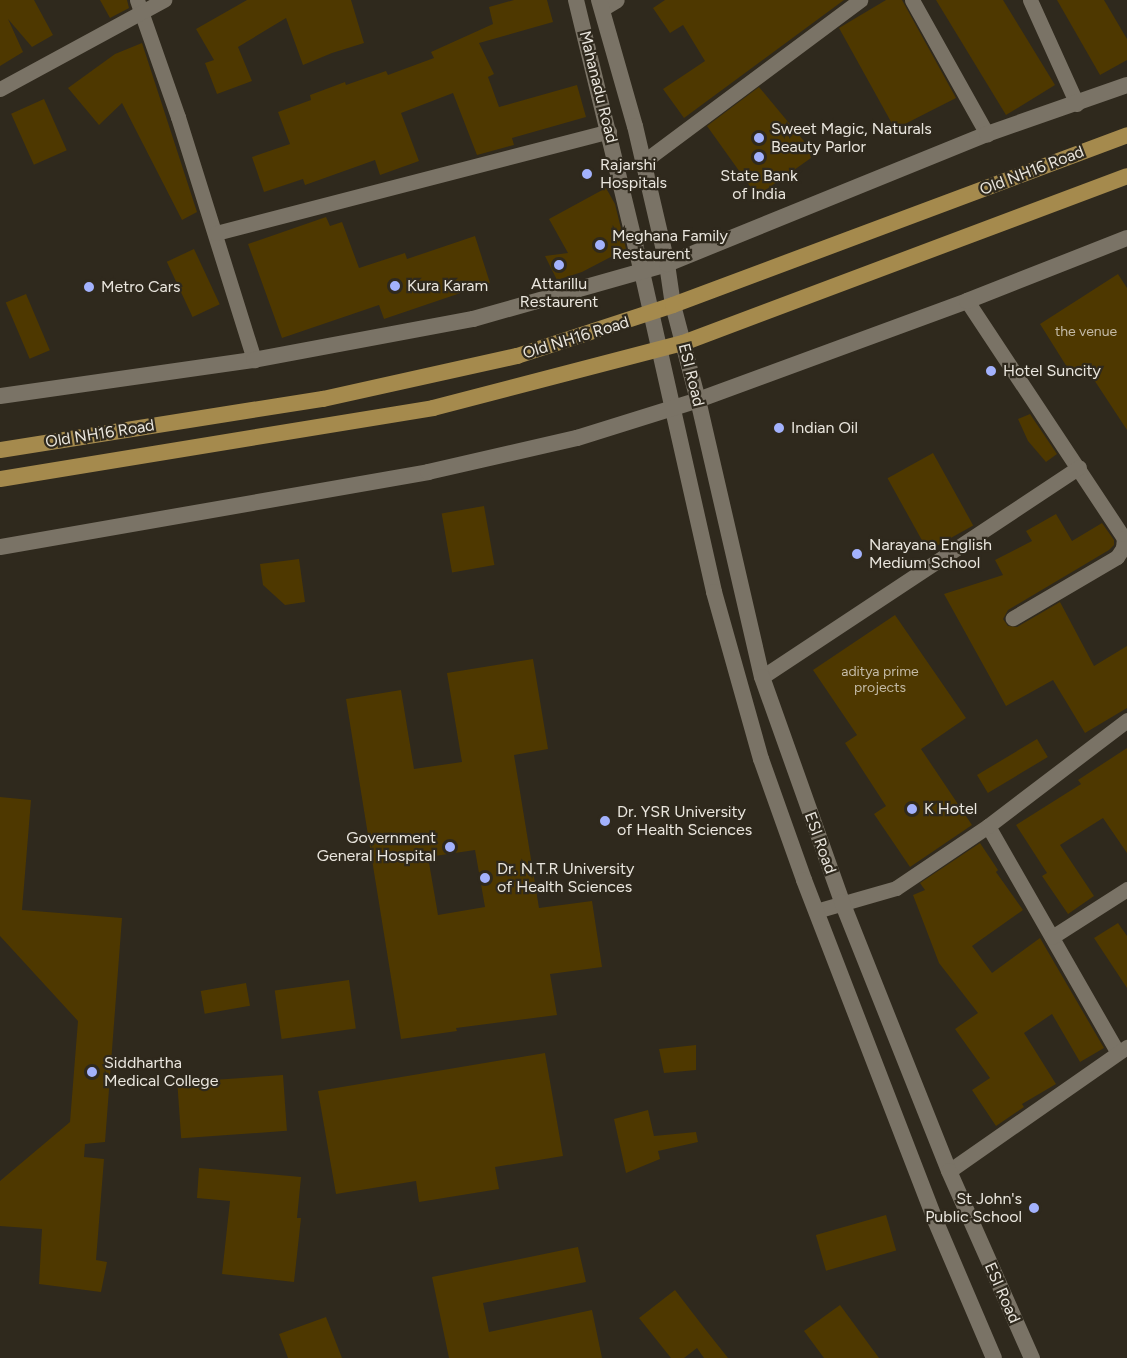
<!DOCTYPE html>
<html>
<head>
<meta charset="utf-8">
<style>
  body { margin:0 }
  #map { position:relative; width:1127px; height:1358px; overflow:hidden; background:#2f291d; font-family:Figtree,sans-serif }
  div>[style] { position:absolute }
  .building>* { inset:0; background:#4e3800; transform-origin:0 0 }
  .minor>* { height:15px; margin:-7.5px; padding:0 7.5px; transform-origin:7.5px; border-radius:7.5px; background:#7a7366 }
  .tertiary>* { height:16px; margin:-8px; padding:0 8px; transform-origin:8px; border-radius:8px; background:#7a7366 }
  .primary>* { height:16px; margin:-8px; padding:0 8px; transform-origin:8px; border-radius:8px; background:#a58a4d }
  .dots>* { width:16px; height:16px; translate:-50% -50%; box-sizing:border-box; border:3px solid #2f291d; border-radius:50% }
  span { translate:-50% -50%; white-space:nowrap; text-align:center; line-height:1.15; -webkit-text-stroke:4.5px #2f291d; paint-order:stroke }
  .number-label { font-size:14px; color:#c3baa6 }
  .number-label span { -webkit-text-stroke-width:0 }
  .street-label { font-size:16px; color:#eae6de }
  .poi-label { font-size:16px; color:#eae6de }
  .left { translate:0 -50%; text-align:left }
  .right { translate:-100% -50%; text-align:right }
</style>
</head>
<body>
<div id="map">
  <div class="building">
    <div style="clip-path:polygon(0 0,34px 0,53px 35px,32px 47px,8px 19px,23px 52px,0 66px)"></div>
    <div style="clip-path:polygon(100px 0,127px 0,129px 8px,110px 18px)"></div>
    <div style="clip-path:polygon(247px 0,351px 0,364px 43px,332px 53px,303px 65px,286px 18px,238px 47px,252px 81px,217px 94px,205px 63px,214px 60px,196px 29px)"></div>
    <div style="clip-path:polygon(514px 0,547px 0,553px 22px,479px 43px,494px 74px,488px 77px,499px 107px,577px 85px,586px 117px,512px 138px,514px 145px,477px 155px,453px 93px,401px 113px,419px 161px,380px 175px,375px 160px,305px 185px,303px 179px,264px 192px,252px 157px,290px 144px,278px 112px,311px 100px,310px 95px,345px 82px,346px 85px,386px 71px,388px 75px,434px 58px,431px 52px,493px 24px,489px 7px)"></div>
    <div style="clip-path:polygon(665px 0,844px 0,684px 118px,663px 89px,705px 61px,683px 25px,670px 33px,653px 8px)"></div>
    <div style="clip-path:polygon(886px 0,902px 0,956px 98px,895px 129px,839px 28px)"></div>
    <div style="clip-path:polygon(936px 0,1003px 0,1055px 85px,1006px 115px)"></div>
    <div style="clip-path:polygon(1057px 0,1104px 0,1127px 39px,1127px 60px,1100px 75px)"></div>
    <div style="clip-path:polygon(142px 43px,197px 212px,182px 220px,122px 103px,99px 125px,68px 88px,115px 54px)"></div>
    <div style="clip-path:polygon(759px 87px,808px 146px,811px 158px,757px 196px,707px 126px)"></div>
    <div style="left:44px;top:99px;width:56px;height:36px;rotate:66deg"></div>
    <div style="clip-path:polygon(606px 188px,615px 204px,626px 249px,582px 272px,557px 280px,545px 256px,568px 253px,549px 219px)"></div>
    <div style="clip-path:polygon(326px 217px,330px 226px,342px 222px,359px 268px,405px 253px,407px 259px,475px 236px,490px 283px,384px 319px,379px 305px,282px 338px,248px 244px)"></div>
    <div style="left:194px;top:249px;width:61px;height:30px;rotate:65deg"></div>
    <div style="clip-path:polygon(1118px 274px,1127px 288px,1127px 430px,1085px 366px,1072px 375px,1040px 324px)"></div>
    <div style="left:26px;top:294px;width:61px;height:22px;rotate:67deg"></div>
    <div style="clip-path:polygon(1030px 414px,1057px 454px,1046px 462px,1028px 441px,1018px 419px)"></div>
    <div style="left:933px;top:453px;width:83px;height:52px;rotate:61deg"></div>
    <div style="left:484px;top:506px;width:60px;height:43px;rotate:80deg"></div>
    <div style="clip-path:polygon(1056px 514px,1072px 541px,1102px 523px,1114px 540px,1114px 545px,1109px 550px,1008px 610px,1003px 619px,1008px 626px,1017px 627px,1060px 602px,1094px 666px,1127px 646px,1127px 708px,1085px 733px,1053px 680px,1006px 706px,944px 594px,1003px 575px,995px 560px,1032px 541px,1026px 531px)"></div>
    <div style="clip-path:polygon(299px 559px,305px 602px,285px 605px,263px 585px,260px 564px)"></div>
    <div style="clip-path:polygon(895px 615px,966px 718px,921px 749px,972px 825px,910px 867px,874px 814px,886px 806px,845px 743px,857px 735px,813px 670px)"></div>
    <div style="clip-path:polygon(evenodd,533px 659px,548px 749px,514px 755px,539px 908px,592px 901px,602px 967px,550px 974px,557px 1015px,456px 1028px,457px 1031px,401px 1039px,346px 699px,401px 690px,414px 769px,462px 762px,447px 673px,533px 659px,475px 850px,485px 907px,438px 915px,428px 857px,475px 850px)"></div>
    <div style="left:1037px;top:739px;width:21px;height:70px;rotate:59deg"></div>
    <div style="clip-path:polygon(1127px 748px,1127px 853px,1103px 818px,1060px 845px,1094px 896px,1068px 914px,1042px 876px,1047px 873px,1016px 825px,1081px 784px,1078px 780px)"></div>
    <div style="clip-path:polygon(0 797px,31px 800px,22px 910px,122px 918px,105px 1142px,85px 1144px,84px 1157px,104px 1159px,96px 1260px,107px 1262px,101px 1292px,39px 1284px,42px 1229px,0 1226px,0 1181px,70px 1122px,78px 1021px,0 936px)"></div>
    <div style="clip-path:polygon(980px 843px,998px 870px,996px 872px,1023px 910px,972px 946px,992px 973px,1040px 938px,1104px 1048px,1080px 1062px,1052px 1014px,1024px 1033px,1056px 1084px,1022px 1104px,1024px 1107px,996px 1126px,972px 1090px,990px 1078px,955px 1029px,978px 1013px,939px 963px,913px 895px,925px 890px,920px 883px)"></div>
    <div style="clip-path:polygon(1118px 923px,1127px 936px,1127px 988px,1094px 938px)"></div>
    <div style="left:349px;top:980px;width:49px;height:75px;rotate:82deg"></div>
    <div style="left:246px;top:983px;width:23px;height:46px;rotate:80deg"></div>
    <div style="clip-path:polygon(696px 1045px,696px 1070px,664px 1073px,659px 1049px)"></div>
    <div style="clip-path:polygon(545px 1053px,563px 1156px,495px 1167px,499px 1189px,419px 1202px,416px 1181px,336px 1194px,318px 1091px)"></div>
    <div style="left:283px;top:1075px;width:56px;height:106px;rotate:86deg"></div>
    <div style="clip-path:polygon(648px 1110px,654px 1136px,696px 1132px,698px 1142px,658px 1151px,660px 1159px,626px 1173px,614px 1119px)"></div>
    <div style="clip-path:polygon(199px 1168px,301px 1177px,297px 1218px,301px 1218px,294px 1282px,222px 1274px,230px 1201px,197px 1198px)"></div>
    <div style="left:886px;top:1215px;width:37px;height:73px;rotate:74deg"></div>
    <div style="clip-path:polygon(578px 1247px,586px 1282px,483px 1303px,489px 1332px,592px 1310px,602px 1358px,449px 1358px,432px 1277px)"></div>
    <div style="clip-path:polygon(675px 1290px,705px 1329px,728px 1358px,704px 1358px,697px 1348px,684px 1358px,671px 1358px,639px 1318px)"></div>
    <div style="clip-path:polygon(840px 1305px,879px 1358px,824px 1358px,804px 1331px)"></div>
    <div style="clip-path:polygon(326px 1317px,342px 1358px,288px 1358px,279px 1334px)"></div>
  </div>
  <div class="minor">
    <div style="left:137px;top:0;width:124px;rotate:70.7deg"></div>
    <div style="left:178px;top:117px;width:255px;rotate:72.6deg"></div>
    <div style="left:912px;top:0;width:154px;rotate:60.8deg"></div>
    <div style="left:1030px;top:0;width:114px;rotate:65.7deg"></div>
    <div style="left:602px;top:9px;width:17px;rotate:-31deg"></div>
    <div style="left:0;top:89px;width:187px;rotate:-28.5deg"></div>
    <div style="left:643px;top:162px;width:271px;rotate:-36.7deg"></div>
    <div style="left:216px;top:233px;width:406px;rotate:-14.5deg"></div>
    <div style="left:967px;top:301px;width:284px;rotate:56.5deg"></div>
    <div style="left:1124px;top:538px;width:10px;rotate:96deg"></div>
    <div style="left:1123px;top:548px;width:11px;rotate:124deg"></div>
    <div style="left:1117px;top:557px;width:121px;rotate:149.6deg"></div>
    <div style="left:762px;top:677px;width:380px;rotate:-33.5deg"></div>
    <div style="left:988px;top:826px;width:259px;rotate:60.2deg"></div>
    <div style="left:816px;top:911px;width:83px;rotate:-16deg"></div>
    <div style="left:896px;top:888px;width:111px;rotate:-34deg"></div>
    <div style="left:988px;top:826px;width:175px;rotate:-37.3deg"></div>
    <div style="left:1052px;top:937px;width:89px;rotate:-32.6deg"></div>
    <div style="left:949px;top:1171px;width:217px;rotate:-34.9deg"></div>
  </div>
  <div class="tertiary">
    <div style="left:576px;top:0;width:280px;rotate:76.4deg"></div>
    <div style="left:642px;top:272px;width:328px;rotate:77.3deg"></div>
    <div style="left:714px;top:592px;width:173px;rotate:74.3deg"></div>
    <div style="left:761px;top:759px;width:128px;rotate:70.4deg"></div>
    <div style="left:804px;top:880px;width:364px;rotate:68.9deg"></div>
    <div style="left:935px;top:1220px;width:150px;rotate:66.9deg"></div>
    <div style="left:599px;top:0;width:131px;rotate:74.1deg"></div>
    <div style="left:635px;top:126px;width:142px;rotate:76.9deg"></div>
    <div style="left:667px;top:264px;width:41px;rotate:81.7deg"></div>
    <div style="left:673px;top:305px;width:98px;rotate:75.3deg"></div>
    <div style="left:698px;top:400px;width:284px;rotate:77deg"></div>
    <div style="left:762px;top:677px;width:239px;rotate:70.4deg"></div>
    <div style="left:842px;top:902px;width:289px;rotate:68.3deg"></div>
    <div style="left:949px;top:1171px;width:205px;rotate:66.1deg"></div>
    <div style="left:0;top:396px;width:257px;rotate:-8.1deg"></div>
    <div style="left:254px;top:360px;width:223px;rotate:-10.6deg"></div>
    <div style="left:473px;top:319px;width:202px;rotate:-15.8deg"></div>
    <div style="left:667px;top:264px;width:345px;rotate:-22.1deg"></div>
    <div style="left:987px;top:134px;width:148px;rotate:-19.3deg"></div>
    <div style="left:0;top:547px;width:435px;rotate:-9.9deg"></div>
    <div style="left:428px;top:472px;width:153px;rotate:-12.9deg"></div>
    <div style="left:577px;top:438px;width:127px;rotate:-17.4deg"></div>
    <div style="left:698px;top:400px;width:287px;rotate:-20.2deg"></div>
    <div style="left:967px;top:301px;width:172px;rotate:-21.5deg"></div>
  </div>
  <div class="primary">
    <div style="left:0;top:450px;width:327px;rotate:-9deg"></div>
    <div style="left:323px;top:399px;width:199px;rotate:-12.5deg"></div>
    <div style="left:517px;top:356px;width:164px;rotate:-18.1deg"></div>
    <div style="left:673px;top:305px;width:485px;rotate:-20.5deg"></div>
    <div style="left:0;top:479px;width:439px;rotate:-9.3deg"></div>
    <div style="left:433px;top:408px;width:258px;rotate:-14.6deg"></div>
    <div style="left:683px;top:343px;width:474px;rotate:-20.6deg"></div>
  </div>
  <div class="dots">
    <div style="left:759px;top:138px;background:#a3b2fd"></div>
    <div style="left:759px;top:157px;background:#a3b2fd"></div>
    <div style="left:587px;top:174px;background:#a3b2fd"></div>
    <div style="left:600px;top:245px;background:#a3b2fd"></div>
    <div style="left:559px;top:265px;background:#a3b2fd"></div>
    <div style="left:395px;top:286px;background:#a3b2fd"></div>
    <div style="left:89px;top:287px;background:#a3b2fd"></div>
    <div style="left:991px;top:371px;background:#a3b2fd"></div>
    <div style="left:779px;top:428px;background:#a3b2fd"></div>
    <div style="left:857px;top:554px;background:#a3b2fd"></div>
    <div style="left:912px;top:809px;background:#a3b2fd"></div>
    <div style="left:605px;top:821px;background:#a3b2fd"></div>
    <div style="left:450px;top:847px;background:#a3b2fd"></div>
    <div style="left:485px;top:878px;background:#a3b2fd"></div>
    <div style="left:92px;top:1072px;background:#a3b2fd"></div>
    <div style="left:1034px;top:1208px;background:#a3b2fd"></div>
  </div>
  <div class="number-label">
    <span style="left:1086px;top:332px">the venue</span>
    <span style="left:880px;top:680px">aditya prime<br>projects</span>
  </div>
  <div class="street-label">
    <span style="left:598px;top:87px;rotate:76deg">Mahanadu Road</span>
    <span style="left:1032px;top:171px;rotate:-21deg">Old NH16 Road</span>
    <span style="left:576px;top:338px;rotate:-17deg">Old NH16 Road</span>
    <span style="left:691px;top:375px;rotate:76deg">ESI Road</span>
    <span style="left:100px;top:434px;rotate:-9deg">Old NH16 Road</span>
    <span style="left:820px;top:843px;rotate:70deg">ESI Road</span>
    <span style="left:1002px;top:1293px;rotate:66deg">ESI Road</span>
  </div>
  <div class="poi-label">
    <span class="left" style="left:771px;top:138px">Sweet Magic, Naturals<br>Beauty Parlor</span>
    <span class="left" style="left:600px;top:174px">Rajarshi<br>Hospitals</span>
    <span style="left:759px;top:185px">State Bank<br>of India</span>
    <span class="left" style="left:612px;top:245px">Meghana Family<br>Restaurent</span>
    <span style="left:559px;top:293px">Attarillu<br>Restaurent</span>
    <span class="left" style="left:407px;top:286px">Kura Karam</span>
    <span class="left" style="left:101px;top:287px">Metro Cars</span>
    <span class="left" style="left:1003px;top:371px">Hotel Suncity</span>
    <span class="left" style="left:791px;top:428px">Indian Oil</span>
    <span class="left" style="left:869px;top:554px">Narayana English<br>Medium School</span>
    <span class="left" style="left:924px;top:809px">K Hotel</span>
    <span class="left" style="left:617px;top:821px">Dr. YSR University<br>of Health Sciences</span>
    <span class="right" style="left:436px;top:847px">Government<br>General Hospital</span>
    <span class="left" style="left:497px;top:878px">Dr. N.T.R University<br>of Health Sciences</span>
    <span class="left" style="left:104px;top:1072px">Siddhartha<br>Medical College</span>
    <span class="right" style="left:1022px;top:1208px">St John's<br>Public School</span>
  </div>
</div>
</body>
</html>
